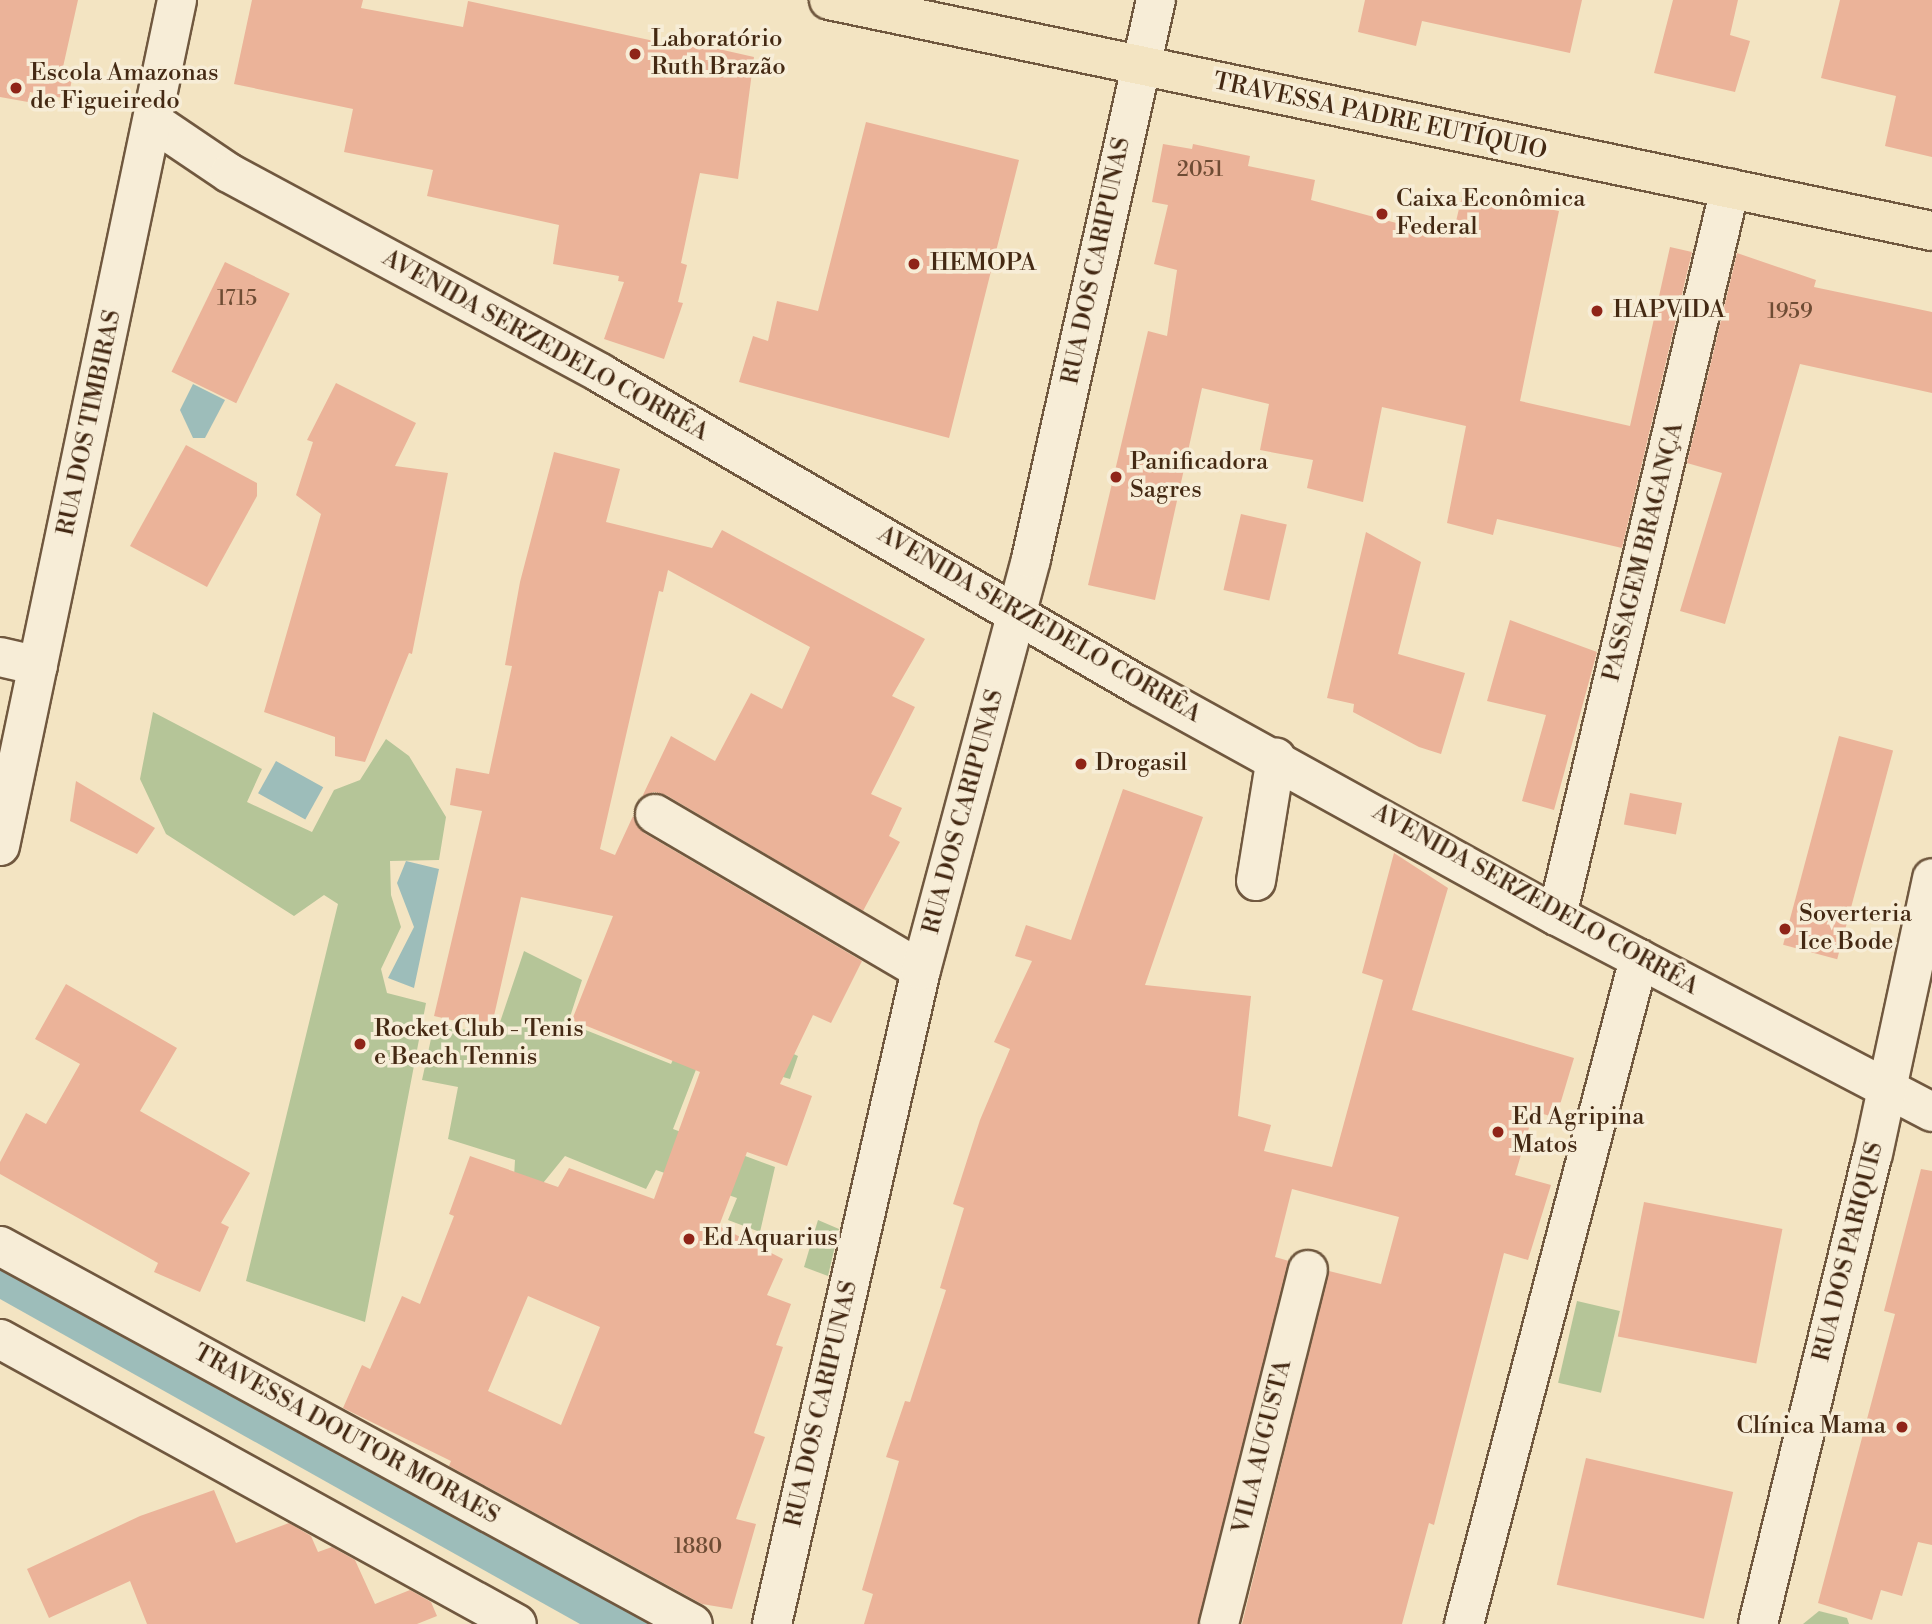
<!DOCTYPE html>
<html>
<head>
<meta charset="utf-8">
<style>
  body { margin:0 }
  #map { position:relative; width:1932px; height:1624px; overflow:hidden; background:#f3e4c2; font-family:"Libre Bodoni",serif }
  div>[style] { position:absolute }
  .green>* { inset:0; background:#b5c598; transform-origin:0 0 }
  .water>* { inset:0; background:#9dbdba; transform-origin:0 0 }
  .building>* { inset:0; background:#ebb399; transform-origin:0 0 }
  .roads { filter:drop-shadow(2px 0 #70583f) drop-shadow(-2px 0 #70583f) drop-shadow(0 2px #70583f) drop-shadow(0 -2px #70583f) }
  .minor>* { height:38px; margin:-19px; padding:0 19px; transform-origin:19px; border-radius:19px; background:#f7edd7 }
  .major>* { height:38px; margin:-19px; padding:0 19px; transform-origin:19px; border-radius:19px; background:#f3e4c2 }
  .dots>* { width:19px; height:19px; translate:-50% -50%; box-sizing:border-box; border:4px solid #f7edd7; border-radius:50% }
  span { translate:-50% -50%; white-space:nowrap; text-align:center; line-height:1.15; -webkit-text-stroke:7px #f7edd7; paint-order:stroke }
  .number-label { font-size:21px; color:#6e4c34 }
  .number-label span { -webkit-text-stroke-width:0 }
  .poi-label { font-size:24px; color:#442913 }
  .left { translate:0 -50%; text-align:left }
  .right { translate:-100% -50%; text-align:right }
  .street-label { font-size:24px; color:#442913 }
</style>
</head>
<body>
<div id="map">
  <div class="green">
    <div style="clip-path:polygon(153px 712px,262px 769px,247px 802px,312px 832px,334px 790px,360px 780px,386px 739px,409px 756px,446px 817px,439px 860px,390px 861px,391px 895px,401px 927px,381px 969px,387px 993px,426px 1003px,365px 1322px,246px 1281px,338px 904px,324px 895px,294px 916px,166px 834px,140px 779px)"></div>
    <div style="clip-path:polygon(524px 951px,582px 980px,568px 1023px,671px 1064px,696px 1010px,798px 1056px,790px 1079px,702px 1054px,673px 1129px,775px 1167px,760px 1232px,728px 1220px,737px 1198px,656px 1170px,646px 1189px,565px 1156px,539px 1188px,514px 1177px,515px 1160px,448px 1139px,458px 1087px,422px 1080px,434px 1025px,496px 1034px)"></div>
    <div style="clip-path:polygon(818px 1220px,839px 1229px,828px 1276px,804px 1267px)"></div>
    <div style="left:1577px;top:1301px;width:44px;height:84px;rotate:13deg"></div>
    <div style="clip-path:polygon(1819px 1611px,1847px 1618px,1849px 1624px,1803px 1624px)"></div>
  </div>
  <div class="water">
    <div style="clip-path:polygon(193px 384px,225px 400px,205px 438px,193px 438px,180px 410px)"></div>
    <div style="left:276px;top:761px;width:54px;height:37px;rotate:29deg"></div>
    <div style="clip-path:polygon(406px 861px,439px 869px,414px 988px,388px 978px,414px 927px,397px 883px)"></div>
    <div style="clip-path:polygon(0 1261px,667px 1624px,580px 1624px,0 1299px)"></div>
  </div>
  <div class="building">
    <div style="clip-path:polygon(0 0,78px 0,63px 67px,74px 69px,68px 99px,30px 92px,28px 102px,0 97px)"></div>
    <div style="clip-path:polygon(252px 0,363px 0,361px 8px,463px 27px,468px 1px,668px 44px,670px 38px,754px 57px,738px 179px,700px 173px,681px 263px,687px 265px,678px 302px,683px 303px,664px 359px,604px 339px,624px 282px,618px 281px,619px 276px,553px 264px,559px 225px,427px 196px,433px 170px,344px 152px,353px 109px,234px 84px)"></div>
    <div style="clip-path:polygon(1365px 0,1582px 0,1570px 53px,1422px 21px,1416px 46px,1358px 32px)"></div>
    <div style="clip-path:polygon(1673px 0,1738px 0,1730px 35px,1750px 41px,1735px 92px,1654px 73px)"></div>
    <div style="clip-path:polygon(1840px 0,1932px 0,1932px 157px,1885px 146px,1896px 96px,1821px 78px)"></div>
    <div style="clip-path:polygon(866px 122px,1019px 160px,949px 438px,739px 382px,753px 336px,768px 341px,777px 301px,818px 311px)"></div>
    <div style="clip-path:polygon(1163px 144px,1192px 149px,1193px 144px,1250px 156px,1248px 166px,1315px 180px,1311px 200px,1452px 238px,1463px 192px,1559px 211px,1520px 401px,1630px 426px,1670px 247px,1692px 252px,1622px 548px,1497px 519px,1493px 535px,1447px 523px,1466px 426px,1382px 407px,1363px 502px,1307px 488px,1313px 460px,1260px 450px,1269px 404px,1202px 388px,1155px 600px,1088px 585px,1148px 331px,1167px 336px,1177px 270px,1154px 264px,1168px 205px,1152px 202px)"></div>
    <div style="clip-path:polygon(1737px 253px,1816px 280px,1814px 287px,1932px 312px,1932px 393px,1800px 364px,1725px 624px,1680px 611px,1722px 473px,1687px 463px)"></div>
    <div style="left:225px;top:262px;width:72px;height:122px;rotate:26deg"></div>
    <div style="clip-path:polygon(336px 383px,416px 423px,395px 466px,448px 473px,412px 654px,409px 653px,365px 762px,335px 756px,335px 737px,264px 712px,321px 514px,296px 495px,313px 442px,307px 440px)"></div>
    <div style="clip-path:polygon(186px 445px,257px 483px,257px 496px,207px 587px,130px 546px)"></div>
    <div style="clip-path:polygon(evenodd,554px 452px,620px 469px,606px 522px,712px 548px,722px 530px,925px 639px,892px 696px,915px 707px,871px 794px,902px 808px,889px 836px,900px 842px,863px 911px,666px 795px,654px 792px,642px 797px,671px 736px,715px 761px,751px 693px,782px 709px,810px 647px,668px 570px,663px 592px,659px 591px,600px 849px,615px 855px,633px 816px,644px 833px,862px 961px,831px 1023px,813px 1015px,780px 1084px,812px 1096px,787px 1166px,747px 1152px,719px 1226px,783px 1259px,767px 1295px,791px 1304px,776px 1345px,783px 1347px,754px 1433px,765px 1437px,736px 1519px,756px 1524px,732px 1609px,702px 1604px,449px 1466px,451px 1461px,343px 1408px,362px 1365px,370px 1369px,402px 1296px,420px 1304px,454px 1216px,449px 1214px,470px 1156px,558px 1187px,569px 1168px,654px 1199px,700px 1072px,572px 1020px,613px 916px,521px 897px,491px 1029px,434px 1016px,482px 811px,450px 805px,456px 768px,489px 774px,512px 666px,505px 665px,520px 582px,554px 452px,528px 1296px,600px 1327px,561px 1425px,488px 1391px,528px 1296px)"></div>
    <div style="left:1241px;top:514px;width:47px;height:78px;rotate:13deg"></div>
    <div style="clip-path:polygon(1366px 532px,1421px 562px,1398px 654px,1465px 673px,1441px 754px,1419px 747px,1353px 712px,1354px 704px,1327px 698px)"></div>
    <div style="clip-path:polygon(1510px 620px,1597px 652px,1554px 810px,1522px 801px,1546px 715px,1487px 701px)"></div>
    <div style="left:1839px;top:736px;width:56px;height:216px;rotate:15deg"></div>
    <div style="clip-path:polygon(76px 781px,155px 828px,137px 854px,70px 821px)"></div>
    <div style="clip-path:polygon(1123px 789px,1203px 817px,1145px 985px,1251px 996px,1238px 1116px,1271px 1125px,1264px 1151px,1332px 1167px,1383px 980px,1362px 973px,1394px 853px,1448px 888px,1412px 1010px,1574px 1058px,1556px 1118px,1534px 1111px,1515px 1175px,1551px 1185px,1528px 1260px,1504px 1253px,1434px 1525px,1429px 1523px,1402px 1624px,1242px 1624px,1329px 1271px,1381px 1284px,1399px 1217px,1292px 1189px,1275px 1257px,1289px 1261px,1198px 1624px,864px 1624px,873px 1594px,862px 1590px,899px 1461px,886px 1457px,905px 1401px,910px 1402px,946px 1290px,940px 1288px,964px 1208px,953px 1204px,980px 1120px,1010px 1049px,994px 1042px,1032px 961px,1015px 956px,1026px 925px,1071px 940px)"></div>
    <div style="left:1630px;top:793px;width:53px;height:32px;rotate:11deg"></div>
    <div style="clip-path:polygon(66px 984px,177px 1048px,140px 1111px,250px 1173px,221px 1223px,229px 1227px,200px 1292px,154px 1272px,158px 1263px,0 1174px,0 1162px,26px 1113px,46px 1124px,80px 1064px,35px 1039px)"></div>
    <div style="clip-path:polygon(1921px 1169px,1932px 1171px,1932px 1545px,1918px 1542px,1902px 1596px,1881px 1590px,1872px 1620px,1818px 1603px,1895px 1314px,1884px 1311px)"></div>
    <div style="left:1644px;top:1202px;width:141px;height:137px;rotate:11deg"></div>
    <div style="left:1586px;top:1458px;width:151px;height:130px;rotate:13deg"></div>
    <div style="clip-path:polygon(214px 1490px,236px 1543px,289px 1523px,311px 1536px,318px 1552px,332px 1547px,355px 1560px,375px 1604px,410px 1590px,431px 1602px,437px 1616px,417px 1624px,147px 1624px,130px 1581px,49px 1618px,27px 1569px,140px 1516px)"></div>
  </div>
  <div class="roads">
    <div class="minor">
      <div style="left:155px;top:123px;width:89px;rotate:34deg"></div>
      <div style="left:229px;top:173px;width:421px;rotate:28.3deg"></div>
      <div style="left:600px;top:373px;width:624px;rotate:30.1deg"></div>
      <div style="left:1140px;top:686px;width:476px;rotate:28.9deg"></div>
      <div style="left:1557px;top:916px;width:423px;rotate:27.6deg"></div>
      <div style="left:0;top:657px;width:39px;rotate:13deg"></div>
      <div style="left:655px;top:814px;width:308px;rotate:30.4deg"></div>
      <div style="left:0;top:846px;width:864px;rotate:-78.18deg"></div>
      <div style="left:1256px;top:881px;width:125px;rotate:-80.8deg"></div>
      <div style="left:1557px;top:916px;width:748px;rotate:-76.63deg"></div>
      <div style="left:0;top:1246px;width:789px;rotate:28.61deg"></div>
      <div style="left:0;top:1339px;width:590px;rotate:28.87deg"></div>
      <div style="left:772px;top:1624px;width:671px;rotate:-77.17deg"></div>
      <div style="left:921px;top:970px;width:425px;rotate:-75deg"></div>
      <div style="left:1031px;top:559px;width:573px;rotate:-77.4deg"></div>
      <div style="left:1219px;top:1624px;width:365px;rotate:-75.9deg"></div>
      <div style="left:1464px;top:1624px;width:688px;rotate:-75.26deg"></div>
      <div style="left:1758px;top:1624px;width:484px;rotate:-76.3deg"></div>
      <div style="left:1873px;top:1154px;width:282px;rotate:-77.9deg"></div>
    </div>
    <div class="major">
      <div style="left:829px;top:0;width:1127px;rotate:11.83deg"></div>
    </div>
  </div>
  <div class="dots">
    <div style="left:635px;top:54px;background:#8f2418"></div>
    <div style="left:16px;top:88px;background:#8f2418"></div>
    <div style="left:1382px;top:214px;background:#8f2418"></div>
    <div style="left:914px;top:264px;background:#8f2418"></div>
    <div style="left:1597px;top:311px;background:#8f2418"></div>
    <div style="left:1116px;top:477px;background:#8f2418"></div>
    <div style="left:1081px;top:764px;background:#8f2418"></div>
    <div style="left:1785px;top:929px;background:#8f2418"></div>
    <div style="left:360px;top:1044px;background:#8f2418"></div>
    <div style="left:1498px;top:1132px;background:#8f2418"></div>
    <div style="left:689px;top:1239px;background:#8f2418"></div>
    <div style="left:1902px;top:1427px;background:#8f2418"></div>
  </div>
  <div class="number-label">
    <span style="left:1200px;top:170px">2051</span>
    <span style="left:237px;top:299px">1715</span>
    <span style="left:1790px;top:312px">1959</span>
    <span style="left:698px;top:1547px">1880</span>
  </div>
  <div class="poi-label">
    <span class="left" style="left:651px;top:54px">Laboratório<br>Ruth Brazão</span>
    <span class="left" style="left:30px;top:88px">Escola Amazonas<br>de Figueiredo</span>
    <span class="left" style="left:1396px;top:214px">Caixa Econômica<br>Federal</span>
    <span class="left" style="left:930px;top:264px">HEMOPA</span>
    <span class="left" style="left:1613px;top:311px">HAPVIDA</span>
    <span class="left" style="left:1130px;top:477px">Panificadora<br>Sagres</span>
    <span class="left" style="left:1095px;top:764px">Drogasil</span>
    <span class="left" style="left:1799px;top:929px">Soverteria<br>Ice Bode</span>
    <span class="left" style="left:374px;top:1044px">Rocket Club - Tenis<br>e Beach Tennis</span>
    <span class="left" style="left:1512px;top:1132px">Ed Agripina<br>Matos</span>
    <span class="left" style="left:703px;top:1239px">Ed Aquarius</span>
    <span class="right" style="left:1886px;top:1427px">Clínica Mama</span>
  </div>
  <div class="street-label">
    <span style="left:1380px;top:117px;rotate:12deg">TRAVESSA PADRE EUTÍQUIO</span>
    <span style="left:1097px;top:261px;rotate:-78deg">RUA DOS CARIPUNAS</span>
    <span style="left:545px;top:346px;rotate:29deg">AVENIDA SERZEDELO CORRÊA</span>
    <span style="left:90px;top:423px;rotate:-78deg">RUA DOS TIMBIRAS</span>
    <span style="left:1644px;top:552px;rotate:-76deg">PASSAGEM BRAGANÇA</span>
    <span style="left:1039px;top:625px;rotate:30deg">AVENIDA SERZEDELO CORRÊA</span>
    <span style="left:964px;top:812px;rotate:-75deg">RUA DOS CARIPUNAS</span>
    <span style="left:1535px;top:900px;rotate:29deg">AVENIDA SERZEDELO CORRÊA</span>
    <span style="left:1849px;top:1252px;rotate:-76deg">RUA DOS PARIQUIS</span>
    <span style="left:822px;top:1404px;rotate:-77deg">RUA DOS CARIPUNAS</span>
    <span style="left:346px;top:1435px;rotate:29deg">TRAVESSA DOUTOR MORAES</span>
    <span style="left:1263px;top:1447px;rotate:-76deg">VILA AUGUSTA</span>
  </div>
</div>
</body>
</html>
